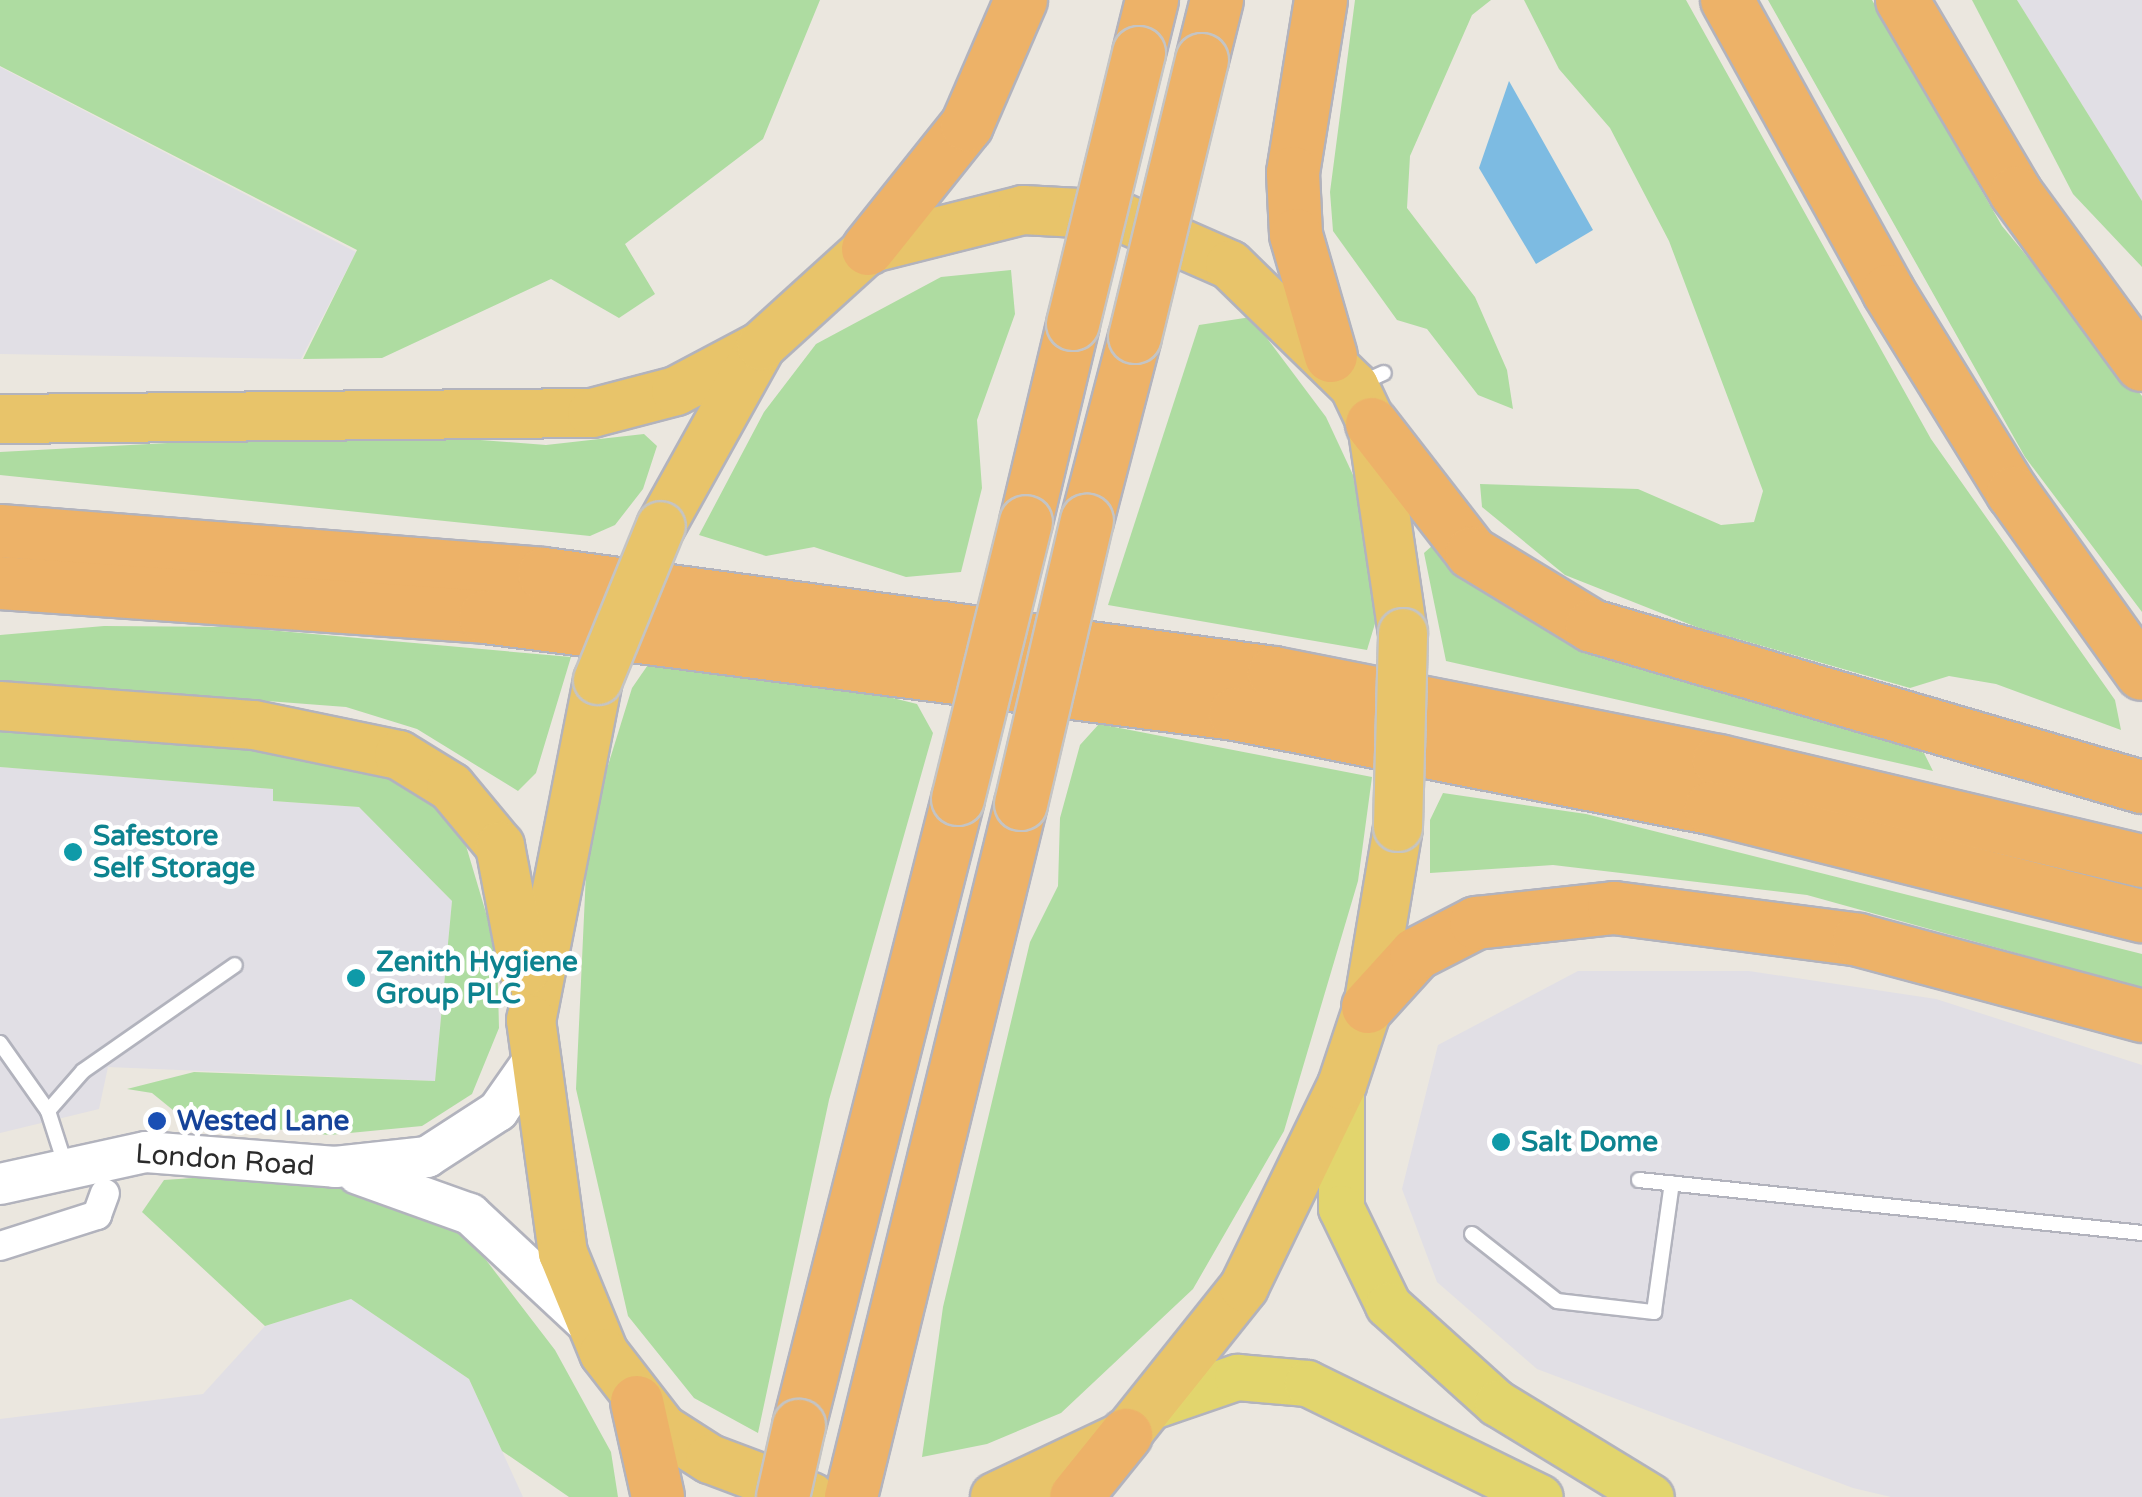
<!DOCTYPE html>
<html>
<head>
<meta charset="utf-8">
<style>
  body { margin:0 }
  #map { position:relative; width:2142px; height:1497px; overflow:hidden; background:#ebe7df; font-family:"Varela Round",sans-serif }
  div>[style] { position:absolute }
  .industrial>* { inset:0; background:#e1dfe5 }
  .green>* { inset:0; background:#aedca1 }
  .water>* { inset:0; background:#7dbbe2 }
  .roads { filter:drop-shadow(2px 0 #b2b3bd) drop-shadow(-2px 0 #b2b3bd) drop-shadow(0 2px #b2b3bd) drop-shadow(0 -2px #b2b3bd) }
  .service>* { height:14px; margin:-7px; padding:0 7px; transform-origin:7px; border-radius:7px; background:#fff }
  .minor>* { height:28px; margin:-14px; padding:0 14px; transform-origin:14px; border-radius:14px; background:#fff }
  .secondary>* { height:40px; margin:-20px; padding:0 20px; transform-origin:20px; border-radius:20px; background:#fff }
  .primary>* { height:45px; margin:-22.5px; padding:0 22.5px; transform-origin:22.5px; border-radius:22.5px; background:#e2d56d }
  .trunk>* { height:48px; margin:-24px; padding:0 24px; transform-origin:24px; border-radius:24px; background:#e8c46a }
  .motorway>* { height:52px; margin:-26px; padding:0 26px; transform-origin:26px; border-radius:26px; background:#edb268 }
  .bridges { filter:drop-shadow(2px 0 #c4c4c4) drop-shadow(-2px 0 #c4c4c4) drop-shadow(0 2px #c4c4c4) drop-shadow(0 -2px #c4c4c4) }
  .trunk-bridge>* { height:48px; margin:-24px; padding:0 24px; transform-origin:24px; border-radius:24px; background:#e8c46a }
  .motorway-bridge>* { height:52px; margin:-26px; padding:0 26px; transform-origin:26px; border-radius:26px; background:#edb268 }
  .dots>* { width:28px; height:28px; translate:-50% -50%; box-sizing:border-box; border:5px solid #fff; border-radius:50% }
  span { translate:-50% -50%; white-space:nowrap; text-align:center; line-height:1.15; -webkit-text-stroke:9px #fff; paint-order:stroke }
  .culture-label { font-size:28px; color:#0d838f; font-weight:700 }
  .left { translate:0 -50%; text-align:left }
  .transit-label { font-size:28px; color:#164399; font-weight:700 }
  .street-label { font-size:28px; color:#2b2b2b }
</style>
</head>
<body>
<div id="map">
  <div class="industrial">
    <div style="clip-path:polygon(2017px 0,2142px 0,2142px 201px)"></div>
    <div style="clip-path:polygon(0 67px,356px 252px,301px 359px,0 354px)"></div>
    <div style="clip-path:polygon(0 767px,274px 789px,274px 801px,359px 807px,452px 901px,435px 1081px,108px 1067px,99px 1109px,0 1133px)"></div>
    <div style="clip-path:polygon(1578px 971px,1749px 971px,1936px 999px,2142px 1065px,2142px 1497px,1891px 1497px,1853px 1488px,1537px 1369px,1437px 1282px,1402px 1189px,1438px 1045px)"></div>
    <div style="clip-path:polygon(351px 1299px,469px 1379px,523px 1497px,0 1497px,0 1419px,203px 1394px,265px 1326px)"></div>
  </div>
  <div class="green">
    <div style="clip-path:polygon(0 0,820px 0,763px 139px,625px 244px,655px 294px,619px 318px,551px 279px,382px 358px,303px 359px,357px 250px,0 66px)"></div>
    <div style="clip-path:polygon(1355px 0,1491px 0,1472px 15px,1410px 156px,1407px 208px,1475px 297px,1507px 370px,1513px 409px,1478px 395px,1427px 329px,1397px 320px,1333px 231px,1330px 192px)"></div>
    <div style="clip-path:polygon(1524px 0,1686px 0,1931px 439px,2115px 700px,2121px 730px,1996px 684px,1949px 676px,1910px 688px,1699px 628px,1565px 575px,1482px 507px,1480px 484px,1638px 489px,1721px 525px,1754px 522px,1763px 491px,1669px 241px,1610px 128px,1559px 69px)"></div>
    <div style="clip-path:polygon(1768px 0,1872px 0,2002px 226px,2142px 396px,2142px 612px,2025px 457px)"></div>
    <div style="clip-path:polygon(1972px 0,2017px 0,2142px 201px,2142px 267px,2073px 194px)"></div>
    <div style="clip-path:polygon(1011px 270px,1015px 314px,977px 420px,982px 488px,961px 572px,906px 577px,814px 547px,766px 556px,699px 535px,764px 412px,816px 344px,941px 277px)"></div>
    <div style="clip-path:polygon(1251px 317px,1326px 417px,1353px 475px,1377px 617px,1367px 650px,1108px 605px,1199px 325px)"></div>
    <div style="clip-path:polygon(375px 432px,546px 445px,644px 434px,657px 446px,643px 489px,615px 525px,590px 536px,0 475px,0 452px)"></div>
    <div style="clip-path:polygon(1433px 545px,1480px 588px,1560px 634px,1899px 742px,1924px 753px,1933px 771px,1446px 661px,1424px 553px)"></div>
    <div style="clip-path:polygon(104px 626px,235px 627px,571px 657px,536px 773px,518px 791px,417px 729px,346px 707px,0 681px,0 635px)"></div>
    <div style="clip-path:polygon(652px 659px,804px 676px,917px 704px,933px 733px,829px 1100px,758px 1433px,694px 1398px,628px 1316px,576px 1089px,588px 830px,632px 688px)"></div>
    <div style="clip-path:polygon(1099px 724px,1372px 777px,1358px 881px,1284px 1131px,1193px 1289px,1061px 1413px,987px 1444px,922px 1457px,943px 1307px,1030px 942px,1058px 886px,1060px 818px,1080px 745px)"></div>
    <div style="clip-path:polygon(0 727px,318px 753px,359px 759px,422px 788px,464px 839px,497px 950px,499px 1028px,472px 1094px,422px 1126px,329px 1135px,184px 1119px,152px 1093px,127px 1089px,194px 1072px,435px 1081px,452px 901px,359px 807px,273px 801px,273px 789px,0 767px)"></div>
    <div style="clip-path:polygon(1443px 793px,1586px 814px,2142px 954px,2142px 988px,1807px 895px,1553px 865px,1430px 873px,1430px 820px)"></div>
    <div style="clip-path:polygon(222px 1176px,341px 1186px,463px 1230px,555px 1350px,611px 1452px,618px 1497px,569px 1497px,502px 1451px,469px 1379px,351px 1299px,265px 1326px,142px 1212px,164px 1180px)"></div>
  </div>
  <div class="water">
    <div style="clip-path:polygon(1509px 81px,1593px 230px,1536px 264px,1479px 168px)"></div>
  </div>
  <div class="roads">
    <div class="service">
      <div style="left:1359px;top:384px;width:27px;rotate:-24deg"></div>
      <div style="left:0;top:1043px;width:83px;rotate:54.8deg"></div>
      <div style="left:48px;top:1111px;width:53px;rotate:-48.8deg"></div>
      <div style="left:83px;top:1071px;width:185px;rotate:-34.9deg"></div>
      <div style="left:48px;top:1111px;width:56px;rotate:72.2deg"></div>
      <div style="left:1639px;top:1180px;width:506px;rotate:6.01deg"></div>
      <div style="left:1472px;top:1234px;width:108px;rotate:38.2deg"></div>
      <div style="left:1557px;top:1301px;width:98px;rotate:6.5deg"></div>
      <div style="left:1654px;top:1312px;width:130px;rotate:-82.1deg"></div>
    </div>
    <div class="minor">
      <div style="left:0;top:1246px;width:102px;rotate:-17.7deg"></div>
      <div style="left:97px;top:1215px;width:23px;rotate:-70deg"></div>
    </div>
    <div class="secondary">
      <div style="left:358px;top:1174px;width:119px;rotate:19.7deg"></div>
      <div style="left:470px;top:1214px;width:161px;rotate:43deg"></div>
      <div style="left:0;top:1184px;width:149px;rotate:-12.4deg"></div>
      <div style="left:146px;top:1152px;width:190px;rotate:4.5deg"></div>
      <div style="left:335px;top:1167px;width:93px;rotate:-6.2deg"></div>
      <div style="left:427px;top:1157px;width:85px;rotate:-32.9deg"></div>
      <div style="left:498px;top:1111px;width:57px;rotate:-54.9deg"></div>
    </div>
    <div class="primary">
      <div style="left:1341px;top:1092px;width:116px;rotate:90deg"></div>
      <div style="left:1341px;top:1208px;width:108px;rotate:64.1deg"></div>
      <div style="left:1388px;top:1305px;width:147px;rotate:42deg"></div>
      <div style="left:1497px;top:1403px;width:180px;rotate:31.4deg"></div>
      <div style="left:1155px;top:1405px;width:87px;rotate:-18.9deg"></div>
      <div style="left:1237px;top:1377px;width:70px;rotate:4.9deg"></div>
      <div style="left:1307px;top:1383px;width:259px;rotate:26.1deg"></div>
    </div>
    <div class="trunk">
      <div style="left:0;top:419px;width:592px;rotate:-0.58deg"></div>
      <div style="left:592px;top:413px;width:87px;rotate:-14.7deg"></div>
      <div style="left:676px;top:391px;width:96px;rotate:-27.9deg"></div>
      <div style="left:661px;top:526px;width:206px;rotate:-60.9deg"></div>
      <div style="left:761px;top:346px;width:144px;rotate:-42.2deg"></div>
      <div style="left:868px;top:249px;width:160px;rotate:-14.1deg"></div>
      <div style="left:1023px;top:210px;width:93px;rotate:3.1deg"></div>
      <div style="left:1116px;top:215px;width:124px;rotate:23.7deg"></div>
      <div style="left:1230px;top:265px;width:173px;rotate:44.3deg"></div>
      <div style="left:1354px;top:386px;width:42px;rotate:64.7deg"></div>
      <div style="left:1372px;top:424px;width:211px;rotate:81.6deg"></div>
      <div style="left:598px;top:680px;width:347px;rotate:101.1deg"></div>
      <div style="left:531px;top:1020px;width:235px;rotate:82.2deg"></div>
      <div style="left:563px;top:1253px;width:108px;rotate:67.7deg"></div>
      <div style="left:604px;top:1353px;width:96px;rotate:52.2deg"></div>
      <div style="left:663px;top:1429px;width:56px;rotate:32.6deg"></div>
      <div style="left:710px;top:1459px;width:108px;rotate:20.6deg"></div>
      <div style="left:0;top:706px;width:255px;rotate:4.3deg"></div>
      <div style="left:254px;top:725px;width:148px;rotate:11.7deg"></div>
      <div style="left:399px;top:755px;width:61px;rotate:31.6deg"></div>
      <div style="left:451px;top:787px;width:77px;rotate:50.3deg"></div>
      <div style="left:500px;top:846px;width:128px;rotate:79.2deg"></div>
      <div style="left:995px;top:1497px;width:145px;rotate:-25.3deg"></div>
      <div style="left:1126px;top:1435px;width:189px;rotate:-51.4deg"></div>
      <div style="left:1244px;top:1287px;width:225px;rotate:-64.1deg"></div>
      <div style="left:1342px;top:1085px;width:82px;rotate:-71.6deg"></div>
      <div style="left:1368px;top:1007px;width:182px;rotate:-80.5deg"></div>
    </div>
    <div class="motorway">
      <div style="left:1321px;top:0;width:175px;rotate:99.2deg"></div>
      <div style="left:1293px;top:173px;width:62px;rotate:87.2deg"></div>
      <div style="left:1296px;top:235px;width:126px;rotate:73.9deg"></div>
      <div style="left:1727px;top:0;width:333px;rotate:61deg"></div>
      <div style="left:1888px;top:291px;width:238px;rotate:58.3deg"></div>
      <div style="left:2013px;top:493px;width:222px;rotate:54.5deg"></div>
      <div style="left:1902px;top:0;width:224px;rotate:59.4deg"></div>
      <div style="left:2016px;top:193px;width:213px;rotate:53.8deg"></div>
      <div style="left:1139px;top:53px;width:55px;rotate:-76.2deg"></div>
      <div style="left:1202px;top:60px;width:62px;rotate:-76deg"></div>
      <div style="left:868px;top:249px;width:159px;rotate:-51.4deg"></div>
      <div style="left:967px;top:125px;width:136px;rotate:-66.6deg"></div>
      <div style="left:1372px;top:424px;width:163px;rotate:52.2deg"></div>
      <div style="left:1472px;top:553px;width:140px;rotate:31.3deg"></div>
      <div style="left:1592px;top:626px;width:573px;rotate:16.32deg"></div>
      <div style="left:1087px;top:521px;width:190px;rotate:-75.4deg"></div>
      <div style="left:1026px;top:522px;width:204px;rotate:-76.6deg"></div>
      <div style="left:0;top:531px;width:546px;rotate:4.52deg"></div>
      <div style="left:544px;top:574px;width:737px;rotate:7.72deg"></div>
      <div style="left:1274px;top:673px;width:454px;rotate:11.2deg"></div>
      <div style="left:1719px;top:761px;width:435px;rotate:13.3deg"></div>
      <div style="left:0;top:583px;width:486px;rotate:4deg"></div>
      <div style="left:485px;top:617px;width:756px;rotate:7.37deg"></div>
      <div style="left:1235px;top:714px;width:485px;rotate:11.2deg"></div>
      <div style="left:1711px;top:808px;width:444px;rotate:14.1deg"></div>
      <div style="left:1368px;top:1007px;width:72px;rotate:-47.8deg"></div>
      <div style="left:1416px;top:954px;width:68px;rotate:-27.3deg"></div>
      <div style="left:1476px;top:923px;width:139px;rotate:-6.2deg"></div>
      <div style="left:1614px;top:908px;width:247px;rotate:7.4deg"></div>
      <div style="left:1859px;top:940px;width:293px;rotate:15deg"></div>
      <div style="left:637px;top:1402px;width:97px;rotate:77.5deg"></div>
      <div style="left:799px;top:1426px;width:647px;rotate:-75.77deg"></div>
      <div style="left:851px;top:1497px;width:714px;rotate:-76.22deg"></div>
      <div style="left:1076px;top:1497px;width:80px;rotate:-51.1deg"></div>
    </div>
  </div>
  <div class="bridges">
    <div class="trunk-bridge">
      <div style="left:598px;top:680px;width:166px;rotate:-67.8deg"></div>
      <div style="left:1398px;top:827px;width:194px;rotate:-88.5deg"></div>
    </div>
    <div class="motorway-bridge">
      <div style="left:1073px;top:324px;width:279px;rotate:-76.3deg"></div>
      <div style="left:1135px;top:337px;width:285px;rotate:-76.4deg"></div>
      <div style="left:958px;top:799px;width:285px;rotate:-76.2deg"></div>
      <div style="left:1021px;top:804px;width:291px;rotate:-76.9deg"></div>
      <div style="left:783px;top:1497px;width:73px;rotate:-77.3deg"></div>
    </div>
  </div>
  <div class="dots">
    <div style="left:73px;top:852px;background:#0f9aa8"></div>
    <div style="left:356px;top:978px;background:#0f9aa8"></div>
    <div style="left:157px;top:1121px;background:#1a4fb4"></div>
    <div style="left:1501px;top:1142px;background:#0f9aa8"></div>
  </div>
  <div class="culture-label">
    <span class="left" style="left:93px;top:852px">Safestore<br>Self Storage</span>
    <span class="left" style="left:376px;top:978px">Zenith Hygiene<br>Group PLC</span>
    <span class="left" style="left:1521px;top:1142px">Salt Dome</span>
  </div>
  <div class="transit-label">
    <span class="left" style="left:177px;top:1121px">Wested Lane</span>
  </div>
  <div class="street-label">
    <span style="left:225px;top:1160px;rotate:4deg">London Road</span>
  </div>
</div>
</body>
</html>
